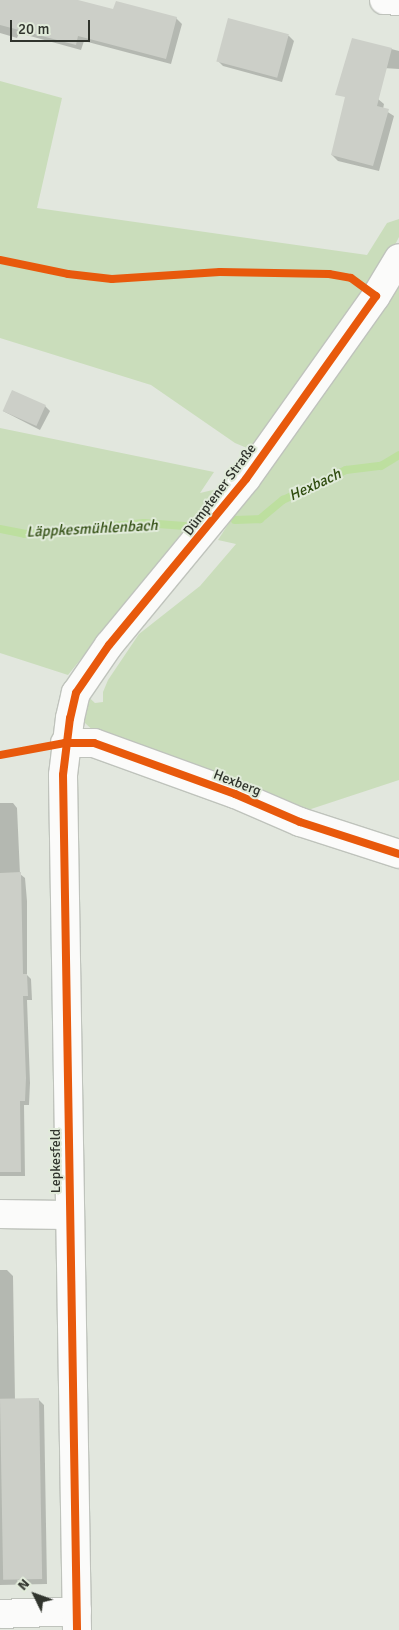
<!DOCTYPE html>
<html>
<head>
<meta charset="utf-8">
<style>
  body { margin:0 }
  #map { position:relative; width:399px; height:1630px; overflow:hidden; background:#e2e7de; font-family:Signika,sans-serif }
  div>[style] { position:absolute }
  .green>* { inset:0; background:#caddbb }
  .shadow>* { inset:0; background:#0003 }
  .stream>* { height:8px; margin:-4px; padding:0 4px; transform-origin:4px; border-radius:4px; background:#bddf9f }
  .building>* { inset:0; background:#cccfc8; transform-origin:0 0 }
  .roads { filter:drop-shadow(1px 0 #bfc3bc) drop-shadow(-1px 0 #bfc3bc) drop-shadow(0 1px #bfc3bc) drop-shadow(0 -1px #bfc3bc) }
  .street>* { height:28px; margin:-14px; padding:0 14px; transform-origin:14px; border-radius:14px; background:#fbfbfa }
  .cycleway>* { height:8px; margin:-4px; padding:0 4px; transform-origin:4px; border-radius:4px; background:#e8590c }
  span { translate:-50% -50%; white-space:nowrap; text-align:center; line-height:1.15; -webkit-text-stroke:4px #e1ebda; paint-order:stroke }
  .street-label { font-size:14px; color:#30342d }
  .water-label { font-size:15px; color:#304d10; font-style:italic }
  .north { position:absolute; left:10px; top:1570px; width:50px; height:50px; -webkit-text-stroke:4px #e1ebda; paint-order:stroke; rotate:312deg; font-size:14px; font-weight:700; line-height:20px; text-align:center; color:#30342d }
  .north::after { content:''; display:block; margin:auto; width:18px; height:22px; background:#30342d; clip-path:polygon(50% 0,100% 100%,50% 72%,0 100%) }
  .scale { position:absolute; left:10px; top:20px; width:80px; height:22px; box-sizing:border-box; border:2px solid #30342d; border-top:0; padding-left:6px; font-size:15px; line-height:18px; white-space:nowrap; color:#30342d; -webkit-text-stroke:4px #e1ebda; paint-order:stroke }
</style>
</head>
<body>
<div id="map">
  <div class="green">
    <div style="clip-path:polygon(0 81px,62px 98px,37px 208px,367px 255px,387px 223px,399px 219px,399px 237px,375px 284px,259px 453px,235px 443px,151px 385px,0 338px)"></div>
    <div style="clip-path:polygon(399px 284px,399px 780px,308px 810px,115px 741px,104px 731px,99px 736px,85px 723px,80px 697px,83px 692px,95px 703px,103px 702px,103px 692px,108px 680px,139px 634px,200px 586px,236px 544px,218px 540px,256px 481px)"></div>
    <div style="clip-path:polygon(0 428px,214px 472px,200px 493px,217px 489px,68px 675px,0 653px)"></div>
  </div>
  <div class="shadow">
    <div style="clip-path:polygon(0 0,73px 0,114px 11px,176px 18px,182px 24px,171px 64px,84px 41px,81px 50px,19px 33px,17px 38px,0 33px)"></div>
    <div style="clip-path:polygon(229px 19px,289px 36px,294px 41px,282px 82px,223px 66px,218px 61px)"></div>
    <div style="clip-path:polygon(353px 39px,399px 51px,399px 69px,352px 66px)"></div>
    <div style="clip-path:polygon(378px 99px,384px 104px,383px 109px,394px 116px,379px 171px,338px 161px,332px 155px)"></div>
    <div style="clip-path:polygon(45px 406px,50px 411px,40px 430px,3px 411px)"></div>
    <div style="clip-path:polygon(0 803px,13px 803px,17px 808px,20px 874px,25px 878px,27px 901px,27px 975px,31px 979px,32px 1000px,27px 1000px,30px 1083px,29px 1105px,24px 1105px,25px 1176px,0 1176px)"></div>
    <div style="clip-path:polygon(0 1270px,7px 1270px,13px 1276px,15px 1400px,38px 1399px,44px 1405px,47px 1584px,0 1585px)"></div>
  </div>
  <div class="stream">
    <div style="left:235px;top:520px;width:25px;rotate:-2deg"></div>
    <div style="left:260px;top:519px;width:30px;rotate:-40deg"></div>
    <div style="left:283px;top:500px;width:70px;rotate:-25.5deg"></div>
    <div style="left:346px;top:470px;width:35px;rotate:-7deg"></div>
    <div style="left:381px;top:466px;width:21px;rotate:-31deg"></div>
    <div style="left:0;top:529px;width:25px;rotate:11deg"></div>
    <div style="left:25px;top:534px;width:120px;rotate:-5.3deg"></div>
    <div style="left:144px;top:523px;width:41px;rotate:4.2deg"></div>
  </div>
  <div class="building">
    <div style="clip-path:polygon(0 0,78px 0,113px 9px,116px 1px,177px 17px,166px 59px,78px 36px,76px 45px,0 25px)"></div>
    <div style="left:228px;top:18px;width:63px;height:45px;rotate:15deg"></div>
    <div style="clip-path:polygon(352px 38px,392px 48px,377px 106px,389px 109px,373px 166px,331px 155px,345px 97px,335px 95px)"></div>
    <div style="left:12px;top:390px;width:37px;height:23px;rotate:24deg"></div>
    <div style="clip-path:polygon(21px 872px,23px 974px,27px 974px,28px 996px,23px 996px,26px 1078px,25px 1101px,20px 1101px,21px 1172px,0 1172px,0 873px)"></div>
    <div style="left:39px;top:1398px;width:181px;height:39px;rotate:89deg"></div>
  </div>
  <div class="roads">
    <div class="street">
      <div style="left:384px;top:0;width:15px;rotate:4deg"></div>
      <div style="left:65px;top:743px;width:29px"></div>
      <div style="left:94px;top:743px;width:150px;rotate:19.9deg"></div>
      <div style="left:235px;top:794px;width:71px;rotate:23.3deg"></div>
      <div style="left:300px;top:822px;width:104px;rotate:17.9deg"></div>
      <div style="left:0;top:1214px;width:68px;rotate:0.8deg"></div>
      <div style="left:0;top:1614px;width:77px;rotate:-2.2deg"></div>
      <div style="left:77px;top:1630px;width:855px;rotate:-90.94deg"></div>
      <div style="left:63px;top:775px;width:57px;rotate:-83deg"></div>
      <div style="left:70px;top:718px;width:26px;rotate:-77deg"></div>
      <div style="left:76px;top:693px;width:58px;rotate:-55.5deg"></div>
      <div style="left:109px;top:645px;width:215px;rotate:-50.5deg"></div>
      <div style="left:246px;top:479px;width:224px;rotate:-54.6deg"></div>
      <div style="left:376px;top:296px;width:44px;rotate:-58.8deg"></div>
    </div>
  </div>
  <div class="cycleway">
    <div style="left:0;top:260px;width:69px;rotate:11.6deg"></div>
    <div style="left:68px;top:274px;width:44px;rotate:6.5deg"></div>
    <div style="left:112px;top:279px;width:108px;rotate:-3.7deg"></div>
    <div style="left:220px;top:272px;width:109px;rotate:1.1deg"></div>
    <div style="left:329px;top:274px;width:22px;rotate:10deg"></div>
    <div style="left:351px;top:278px;width:31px;rotate:36deg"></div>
    <div style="left:376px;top:296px;width:224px;rotate:125.4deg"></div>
    <div style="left:246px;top:479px;width:215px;rotate:129.5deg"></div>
    <div style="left:109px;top:645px;width:58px;rotate:124.5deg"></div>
    <div style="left:76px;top:693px;width:26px;rotate:103deg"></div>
    <div style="left:70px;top:718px;width:57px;rotate:97deg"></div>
    <div style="left:63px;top:775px;width:855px;rotate:89.06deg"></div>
    <div style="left:0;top:755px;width:66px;rotate:-10.5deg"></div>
    <div style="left:65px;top:743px;width:29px"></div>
    <div style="left:94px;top:743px;width:150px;rotate:19.9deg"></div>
    <div style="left:235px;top:794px;width:71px;rotate:23.3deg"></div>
    <div style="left:300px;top:822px;width:104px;rotate:17.9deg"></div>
  </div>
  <div class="street-label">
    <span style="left:220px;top:490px;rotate:-53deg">Dümptener Straße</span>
    <span style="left:237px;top:783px;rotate:21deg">Hexberg</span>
    <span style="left:56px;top:1161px;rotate:-90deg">Lepkesfeld</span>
  </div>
  <div class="water-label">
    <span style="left:315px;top:485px;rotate:-25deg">Hexbach</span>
    <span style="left:92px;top:529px;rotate:-3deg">Läppkesmühlenbach</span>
  </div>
  <div class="north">N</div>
  <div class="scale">20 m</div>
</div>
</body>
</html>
